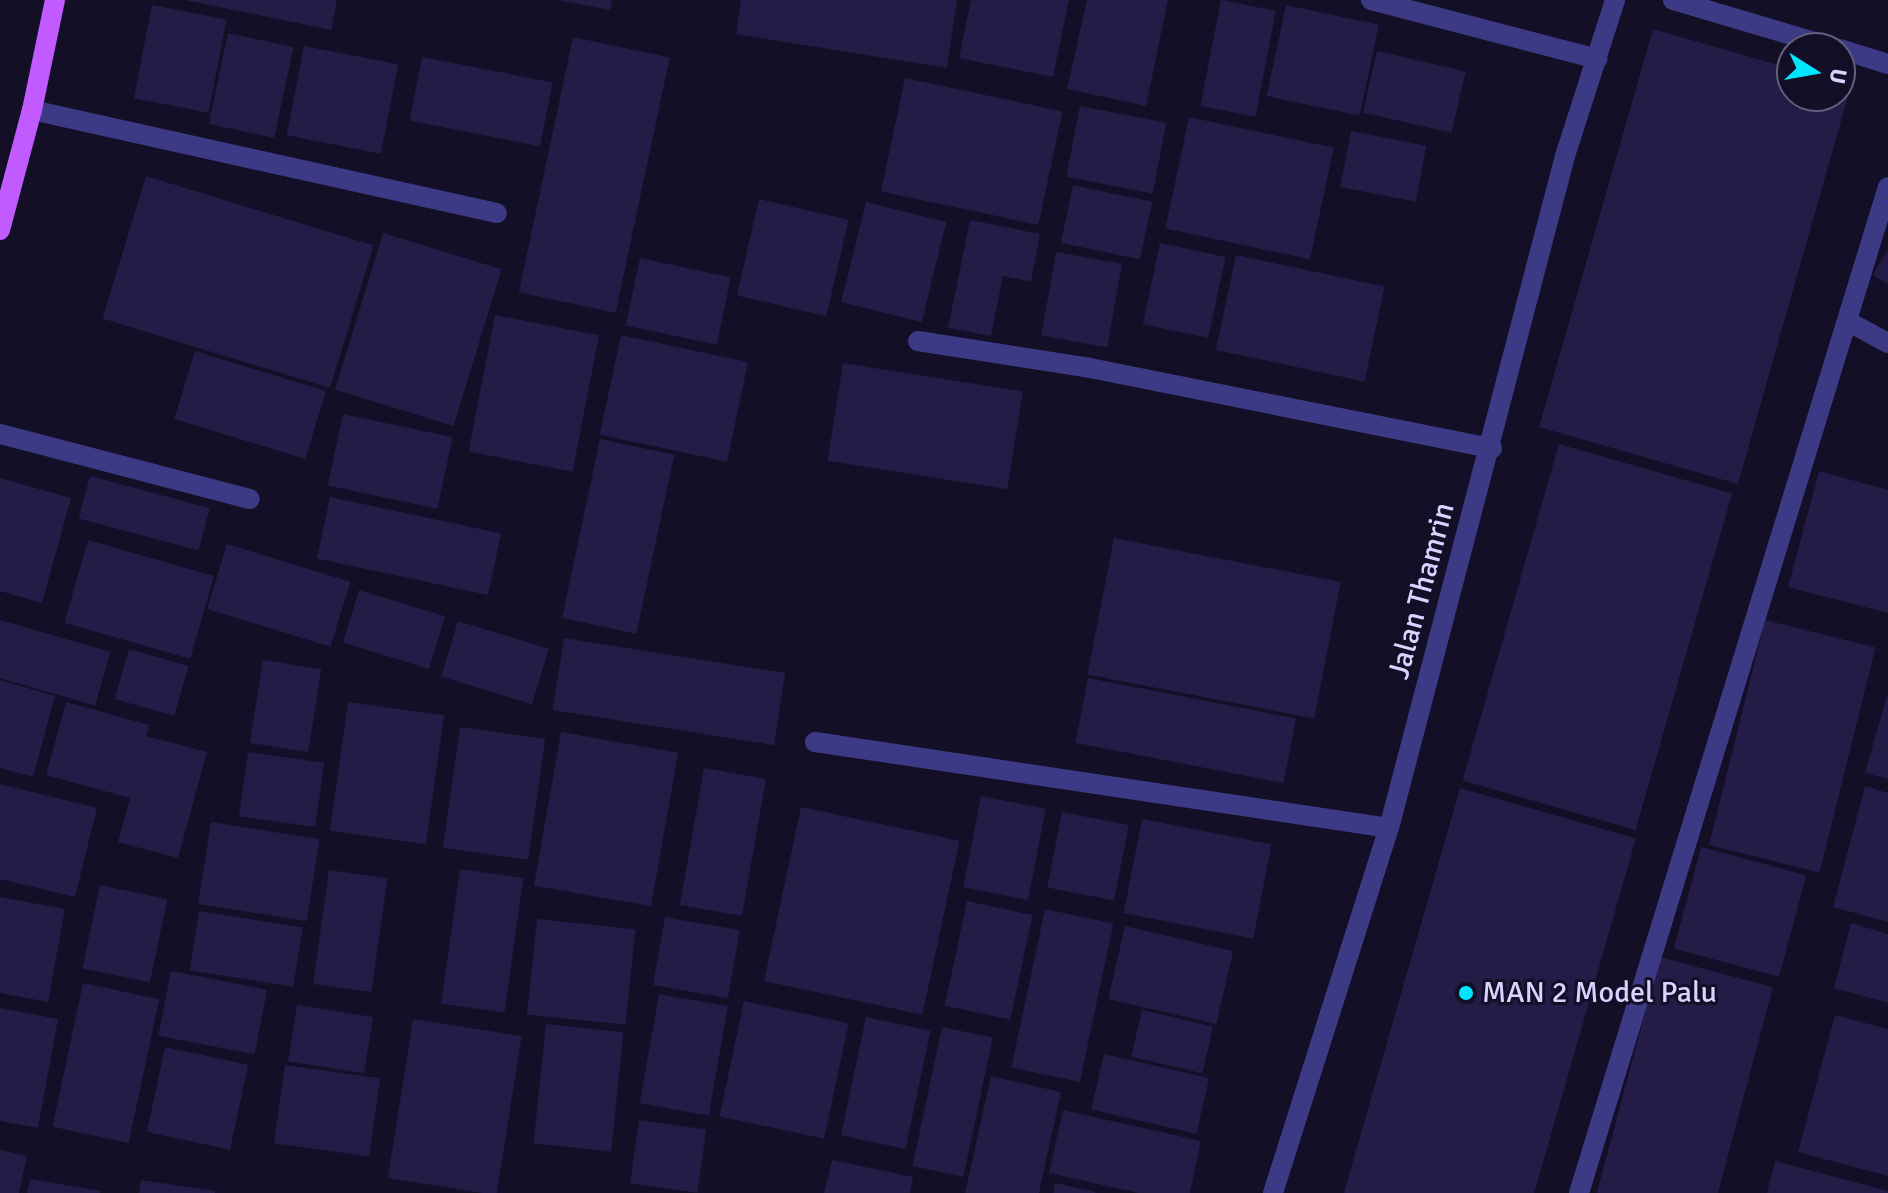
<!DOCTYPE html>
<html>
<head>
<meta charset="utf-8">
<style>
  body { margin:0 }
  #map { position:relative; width:1888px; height:1193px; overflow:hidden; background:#130f26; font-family:Signika,sans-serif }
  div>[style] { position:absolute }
  .building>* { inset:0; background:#241b47; transform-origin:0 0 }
  .minor>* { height:20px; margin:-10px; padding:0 10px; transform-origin:10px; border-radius:10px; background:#3d3a85 }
  .major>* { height:20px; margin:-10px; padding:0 10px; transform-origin:10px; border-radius:10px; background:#c25bff }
  .dots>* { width:22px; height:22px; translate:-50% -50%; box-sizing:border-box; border:4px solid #130f26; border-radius:50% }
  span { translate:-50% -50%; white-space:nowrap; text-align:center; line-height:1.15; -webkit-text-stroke:6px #130f26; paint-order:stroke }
  .street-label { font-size:30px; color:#d9d4ff }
  .poi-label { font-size:30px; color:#d9d4ff }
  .left { translate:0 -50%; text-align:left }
  .north { position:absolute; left:1776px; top:32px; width:80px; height:80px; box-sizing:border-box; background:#130f26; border:2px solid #625e7d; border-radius:50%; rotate:101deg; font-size:22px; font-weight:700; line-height:32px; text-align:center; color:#d9d4ff }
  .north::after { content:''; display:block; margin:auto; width:28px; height:36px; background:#00e5ff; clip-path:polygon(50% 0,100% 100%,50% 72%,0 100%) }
</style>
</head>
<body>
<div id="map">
  <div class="building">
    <div style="clip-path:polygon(185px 0,337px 0,331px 30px)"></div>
    <div style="clip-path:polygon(558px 0,612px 0,610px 10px)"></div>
    <div style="clip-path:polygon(741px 0,957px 0,947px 68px,736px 34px)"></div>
    <div style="clip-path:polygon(971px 0,1069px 0,1053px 77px,959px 58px)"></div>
    <div style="clip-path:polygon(1087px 0,1168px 0,1146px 106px,1067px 89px)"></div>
    <div style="left:1221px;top:0;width:56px;height:108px;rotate:11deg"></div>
    <div style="left:152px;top:5px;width:76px;height:95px;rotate:11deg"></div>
    <div style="left:1286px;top:5px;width:95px;height:93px;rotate:12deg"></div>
    <div style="clip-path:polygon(1653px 29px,1792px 69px,1792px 96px,1840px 96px,1840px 83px,1851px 86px,1738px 484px,1539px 427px)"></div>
    <div style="left:228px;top:33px;width:67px;height:93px;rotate:12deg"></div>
    <div style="left:573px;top:37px;width:99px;height:261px;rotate:12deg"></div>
    <div style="left:304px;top:46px;width:96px;height:91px;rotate:11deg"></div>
    <div style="left:1377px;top:51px;width:91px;height:63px;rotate:13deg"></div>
    <div style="left:422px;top:57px;width:133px;height:65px;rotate:11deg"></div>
    <div style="left:905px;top:78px;width:161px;height:116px;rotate:12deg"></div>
    <div style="left:1080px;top:106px;width:88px;height:72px;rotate:11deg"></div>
    <div style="left:1189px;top:117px;width:148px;height:114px;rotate:12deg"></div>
    <div style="left:1351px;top:131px;width:77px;height:57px;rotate:11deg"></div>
    <div style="left:146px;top:176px;width:238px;height:149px;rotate:17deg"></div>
    <div style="left:1073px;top:185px;width:81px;height:59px;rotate:12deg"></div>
    <div style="left:759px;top:199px;width:92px;height:99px;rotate:13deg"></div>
    <div style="left:866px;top:202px;width:83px;height:103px;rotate:14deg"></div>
    <div style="clip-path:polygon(970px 220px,1040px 234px,1031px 282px,1003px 276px,991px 336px,948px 328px)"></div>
    <div style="left:383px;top:233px;width:124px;height:164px;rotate:17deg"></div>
    <div style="left:1160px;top:243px;width:67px;height:83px;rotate:12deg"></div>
    <div style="clip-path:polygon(1888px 249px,1888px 284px,1873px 275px)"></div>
    <div style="left:1056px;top:252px;width:67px;height:85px;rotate:10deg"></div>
    <div style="left:1236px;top:255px;width:152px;height:97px;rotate:12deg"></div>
    <div style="left:640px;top:258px;width:93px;height:69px;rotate:12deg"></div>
    <div style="left:495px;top:315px;width:106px;height:139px;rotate:11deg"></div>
    <div style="left:621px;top:335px;width:130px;height:102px;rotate:12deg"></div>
    <div style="left:195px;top:351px;width:137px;height:71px;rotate:17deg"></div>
    <div style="left:843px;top:363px;width:182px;height:99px;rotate:9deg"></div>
    <div style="left:343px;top:414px;width:112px;height:73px;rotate:12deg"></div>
    <div style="left:600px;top:439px;width:76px;height:183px;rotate:12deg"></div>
    <div style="left:1559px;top:444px;width:180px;height:350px;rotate:16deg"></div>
    <div style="clip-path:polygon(1819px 471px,1888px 490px,1888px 613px,1788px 587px)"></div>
    <div style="left:90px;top:476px;width:124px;height:44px;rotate:15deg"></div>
    <div style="clip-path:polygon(0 478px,71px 498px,42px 603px,0 591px)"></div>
    <div style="left:330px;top:497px;width:175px;height:63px;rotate:12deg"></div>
    <div style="left:1114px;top:538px;width:231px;height:139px;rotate:11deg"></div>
    <div style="left:88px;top:540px;width:131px;height:86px;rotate:16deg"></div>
    <div style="left:227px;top:544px;width:129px;height:68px;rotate:17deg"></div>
    <div style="left:359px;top:590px;width:90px;height:55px;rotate:17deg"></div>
    <div style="left:0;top:620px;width:115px;height:56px;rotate:16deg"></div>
    <div style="left:1765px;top:620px;width:114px;height:232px;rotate:14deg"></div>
    <div style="left:458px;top:621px;width:95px;height:58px;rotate:17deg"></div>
    <div style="left:564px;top:638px;width:224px;height:73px;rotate:9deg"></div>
    <div style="left:129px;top:649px;width:62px;height:52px;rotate:16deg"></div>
    <div style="left:263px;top:660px;width:59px;height:84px;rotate:9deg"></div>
    <div style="left:1088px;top:678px;width:212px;height:66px;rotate:11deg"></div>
    <div style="clip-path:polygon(0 680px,55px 696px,33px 777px,0 768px)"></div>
    <div style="clip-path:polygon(1888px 692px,1888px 779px,1865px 773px)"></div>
    <div style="clip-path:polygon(66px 702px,149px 725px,146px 736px,207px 752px,178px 858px,118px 842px,130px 798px,46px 775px)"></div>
    <div style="left:348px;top:702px;width:97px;height:130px;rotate:8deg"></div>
    <div style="left:460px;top:727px;width:86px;height:122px;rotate:8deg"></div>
    <div style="left:561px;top:732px;width:119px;height:156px;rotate:10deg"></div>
    <div style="left:248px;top:752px;width:77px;height:65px;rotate:8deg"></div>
    <div style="left:704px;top:768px;width:63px;height:139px;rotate:10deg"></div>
    <div style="clip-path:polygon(0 784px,97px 808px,75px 897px,0 879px)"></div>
    <div style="clip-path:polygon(1865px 786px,1888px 793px,1888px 922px,1833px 907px)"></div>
    <div style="left:1460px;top:788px;width:183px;height:421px;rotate:16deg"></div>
    <div style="left:981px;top:796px;width:66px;height:93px;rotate:11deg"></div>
    <div style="left:801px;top:807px;width:162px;height:178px;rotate:12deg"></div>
    <div style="left:1062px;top:812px;width:68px;height:77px;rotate:11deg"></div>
    <div style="left:1142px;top:819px;width:132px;height:96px;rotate:11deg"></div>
    <div style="left:211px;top:822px;width:110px;height:83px;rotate:9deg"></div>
    <div style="left:1701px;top:847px;width:109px;height:105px;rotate:15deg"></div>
    <div style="left:460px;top:869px;width:64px;height:136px;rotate:8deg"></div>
    <div style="left:329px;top:870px;width:59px;height:115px;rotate:8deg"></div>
    <div style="left:100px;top:885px;width:69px;height:85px;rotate:12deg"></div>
    <div style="clip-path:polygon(0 897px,65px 909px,48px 1002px,0 993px)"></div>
    <div style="left:967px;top:901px;width:67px;height:107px;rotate:12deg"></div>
    <div style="left:1045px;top:909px;width:70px;height:162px;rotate:12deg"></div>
    <div style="left:199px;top:911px;width:105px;height:60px;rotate:9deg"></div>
    <div style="left:665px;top:917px;width:76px;height:69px;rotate:10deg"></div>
    <div style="left:537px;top:919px;width:99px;height:96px;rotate:6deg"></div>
    <div style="clip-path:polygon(1851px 923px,1888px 934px,1888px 1003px,1834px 988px)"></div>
    <div style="left:1125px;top:926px;width:111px;height:75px;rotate:13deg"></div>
    <div style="left:1660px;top:957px;width:117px;height:244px;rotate:15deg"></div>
    <div style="left:171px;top:971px;width:98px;height:66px;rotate:11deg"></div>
    <div style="left:83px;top:983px;width:78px;height:147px;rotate:12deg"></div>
    <div style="left:659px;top:994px;width:70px;height:111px;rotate:10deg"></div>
    <div style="left:744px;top:1001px;width:107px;height:118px;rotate:12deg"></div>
    <div style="left:297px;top:1005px;width:77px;height:57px;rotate:9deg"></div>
    <div style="clip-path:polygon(0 1008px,58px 1019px,38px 1128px,0 1121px)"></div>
    <div style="left:1142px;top:1010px;width:73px;height:48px;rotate:13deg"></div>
    <div style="clip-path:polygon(1835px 1015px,1888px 1029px,1888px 1176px,1798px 1152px)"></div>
    <div style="left:866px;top:1017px;width:66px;height:121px;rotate:12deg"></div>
    <div style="left:413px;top:1019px;width:110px;height:161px;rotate:9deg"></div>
    <div style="left:546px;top:1024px;width:78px;height:120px;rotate:6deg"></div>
    <div style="left:942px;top:1027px;width:52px;height:142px;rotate:12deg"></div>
    <div style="left:165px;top:1047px;width:85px;height:87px;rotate:12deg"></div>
    <div style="left:1104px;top:1054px;width:108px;height:57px;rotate:13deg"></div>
    <div style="left:285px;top:1065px;width:96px;height:79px;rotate:8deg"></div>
    <div style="clip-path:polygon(991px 1076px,1061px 1092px,1039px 1193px,965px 1193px)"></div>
    <div style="clip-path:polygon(1063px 1110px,1201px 1141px,1190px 1193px,1138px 1193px,1049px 1173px)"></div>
    <div style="left:639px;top:1120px;width:68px;height:64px;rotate:8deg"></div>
    <div style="clip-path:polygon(0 1150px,27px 1156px,19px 1193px,0 1193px)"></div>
    <div style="clip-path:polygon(832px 1160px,913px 1177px,910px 1193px,824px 1193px)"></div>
    <div style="clip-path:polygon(1775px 1161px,1888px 1191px,1888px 1193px,1767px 1193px)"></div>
    <div style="clip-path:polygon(30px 1179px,100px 1191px,100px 1193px,27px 1193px)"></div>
    <div style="clip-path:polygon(141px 1180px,215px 1191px,215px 1193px,139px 1193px)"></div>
    <div style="clip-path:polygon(1055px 1183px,1096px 1192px,1095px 1193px,1053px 1193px)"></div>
  </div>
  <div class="minor">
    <div style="left:1371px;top:0;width:234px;rotate:14.6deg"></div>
    <div style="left:1673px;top:0;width:169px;rotate:16.5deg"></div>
    <div style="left:1840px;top:49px;width:50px;rotate:17.4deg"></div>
    <div style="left:32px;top:110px;width:476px;rotate:12.5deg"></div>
    <div style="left:1849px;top:322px;width:44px;rotate:28.3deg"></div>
    <div style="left:918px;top:341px;width:174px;rotate:8.9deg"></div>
    <div style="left:1090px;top:368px;width:410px;rotate:11.3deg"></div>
    <div style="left:0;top:434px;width:258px;rotate:14.6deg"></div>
    <div style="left:815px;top:742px;width:580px;rotate:8.52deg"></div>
    <div style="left:1273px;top:1193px;width:383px;rotate:-72.4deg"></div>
    <div style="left:1389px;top:828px;width:695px;rotate:-75.32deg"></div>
    <div style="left:1565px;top:156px;width:164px;rotate:-72.2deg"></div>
    <div style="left:1579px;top:1193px;width:1052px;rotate:-72.93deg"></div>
  </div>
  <div class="major">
    <div style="left:0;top:230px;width:124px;rotate:-75.1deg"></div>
    <div style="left:32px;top:110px;width:112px;rotate:-78.2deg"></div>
  </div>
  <div class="dots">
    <div style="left:1466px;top:993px;background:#00e5ff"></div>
  </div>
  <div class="street-label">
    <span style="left:1422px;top:591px;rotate:-75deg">Jalan Thamrin</span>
  </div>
  <div class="poi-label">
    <span class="left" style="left:1482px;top:993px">MAN 2 Model Palu</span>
  </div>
  <div class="north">U</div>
</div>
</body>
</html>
